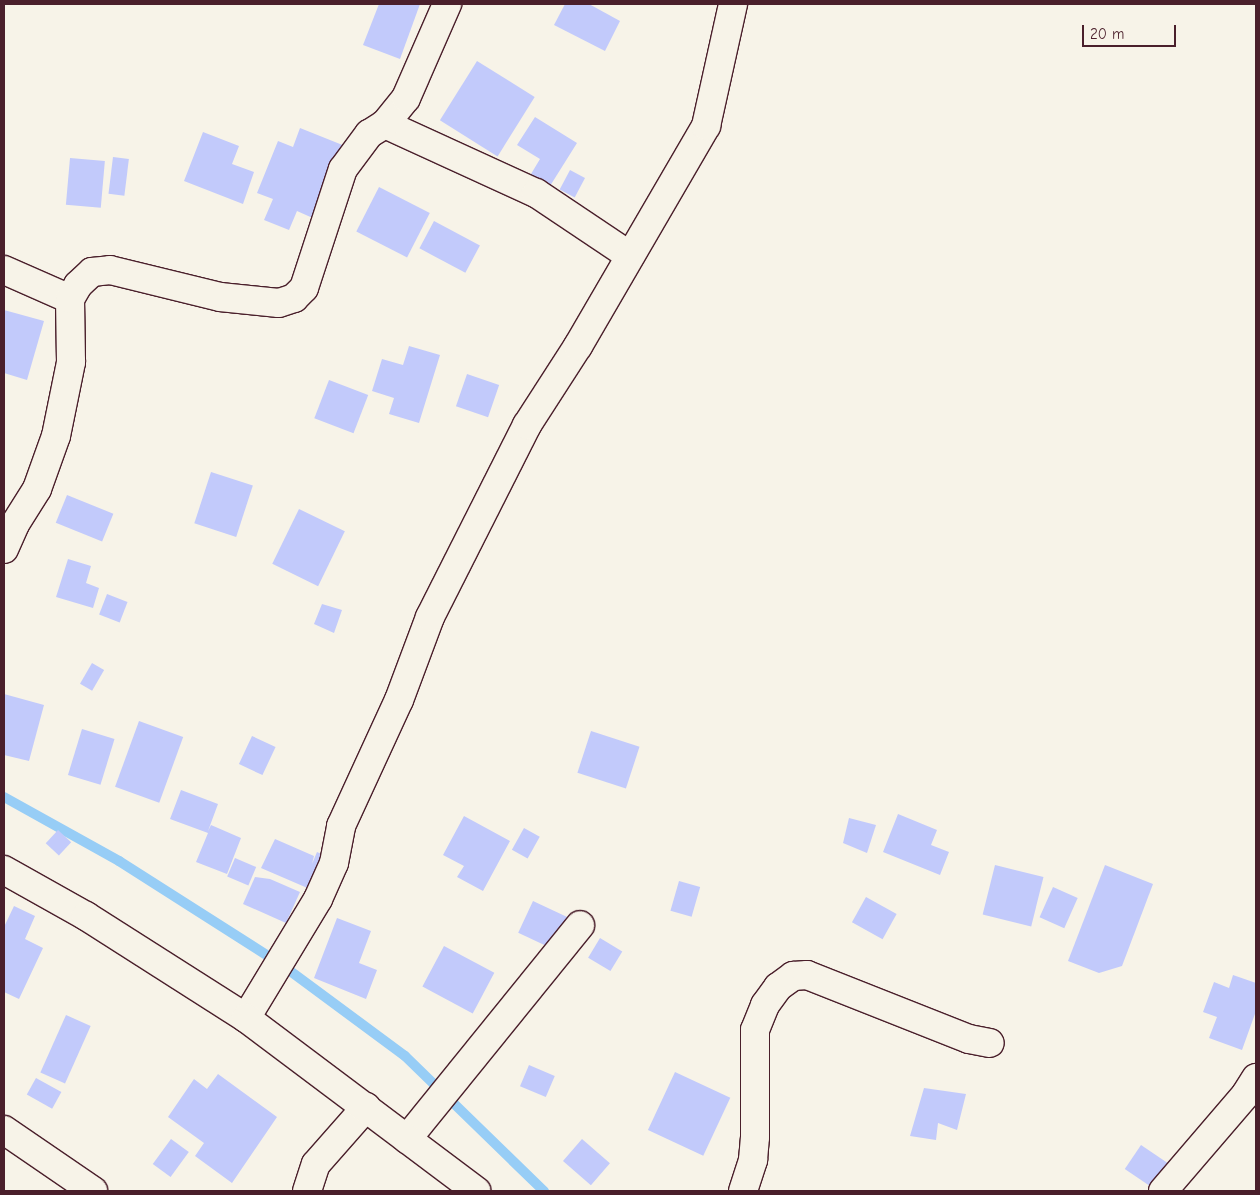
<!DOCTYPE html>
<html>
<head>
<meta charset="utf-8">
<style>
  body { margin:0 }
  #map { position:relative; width:1260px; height:1195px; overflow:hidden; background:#f7f3e8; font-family:"Comic Neue",sans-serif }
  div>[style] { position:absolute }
  .stream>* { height:10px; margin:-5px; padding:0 5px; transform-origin:5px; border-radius:5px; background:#97cdf6 }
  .building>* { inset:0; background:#c2cafb; transform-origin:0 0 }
  .roads { filter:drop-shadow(1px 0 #4a1f2b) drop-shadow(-1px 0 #4a1f2b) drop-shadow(0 1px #4a1f2b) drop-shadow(0 -1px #4a1f2b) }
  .minor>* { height:28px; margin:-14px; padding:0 14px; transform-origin:14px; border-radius:14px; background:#f7f3e8 }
  .major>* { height:28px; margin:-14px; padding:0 14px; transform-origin:14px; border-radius:14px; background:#f7f3e8 }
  span { translate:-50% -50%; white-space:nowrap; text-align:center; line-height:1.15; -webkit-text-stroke:4.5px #f7f3e8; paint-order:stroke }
  .frame { position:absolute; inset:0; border:5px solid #4a1f2b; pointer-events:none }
  .scale { position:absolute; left:1082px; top:25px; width:94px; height:22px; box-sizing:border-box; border:2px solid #4a1f2b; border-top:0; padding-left:6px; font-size:15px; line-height:18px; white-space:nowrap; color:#4a1f2b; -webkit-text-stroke:4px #f7f3e8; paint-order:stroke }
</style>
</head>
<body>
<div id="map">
  <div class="stream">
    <div style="left:4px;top:797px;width:132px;rotate:29.1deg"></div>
    <div style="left:119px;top:861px;width:193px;rotate:32.5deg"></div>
    <div style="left:282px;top:965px;width:153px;rotate:36.5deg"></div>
    <div style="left:405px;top:1056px;width:194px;rotate:44.2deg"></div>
  </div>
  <div class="building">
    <div style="clip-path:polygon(379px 4px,420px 4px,400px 59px,363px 45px)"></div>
    <div style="clip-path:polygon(565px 4px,589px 4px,620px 21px,605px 51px,554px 25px)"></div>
    <div style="left:477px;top:61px;width:68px;height:70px;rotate:32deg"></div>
    <div style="clip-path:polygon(535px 117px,577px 143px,550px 186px,531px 174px,540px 159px,517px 145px)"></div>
    <div style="clip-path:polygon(300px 128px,345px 146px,315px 219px,297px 211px,289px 230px,264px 220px,273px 199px,257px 193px,278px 141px,293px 147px)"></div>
    <div style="clip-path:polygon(203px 132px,239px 146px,232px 164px,254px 172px,243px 204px,184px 181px)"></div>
    <div style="left:113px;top:157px;width:16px;height:37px;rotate:7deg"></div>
    <div style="left:70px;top:158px;width:35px;height:47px;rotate:5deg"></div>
    <div style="left:570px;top:170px;width:17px;height:22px;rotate:28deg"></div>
    <div style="left:379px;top:187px;width:57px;height:50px;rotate:27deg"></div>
    <div style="left:434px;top:221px;width:52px;height:31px;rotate:28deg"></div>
    <div style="clip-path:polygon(4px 310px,44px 321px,27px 380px,4px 373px)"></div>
    <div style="clip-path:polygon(409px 346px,440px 355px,419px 423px,389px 414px,394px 398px,372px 391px,382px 359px,403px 365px)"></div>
    <div style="left:467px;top:374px;width:34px;height:34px;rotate:19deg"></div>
    <div style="left:329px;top:380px;width:42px;height:41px;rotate:21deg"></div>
    <div style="left:211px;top:472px;width:44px;height:54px;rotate:18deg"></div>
    <div style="left:67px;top:495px;width:50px;height:30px;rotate:22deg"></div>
    <div style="left:299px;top:509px;width:51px;height:61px;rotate:26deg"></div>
    <div style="clip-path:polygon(68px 559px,91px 566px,86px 583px,99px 588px,93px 608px,56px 597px)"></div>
    <div style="left:107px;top:594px;width:22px;height:22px;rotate:21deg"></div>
    <div style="clip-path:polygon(322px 604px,342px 610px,334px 633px,314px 624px)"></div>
    <div style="left:92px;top:663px;width:14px;height:24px;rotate:30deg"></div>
    <div style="clip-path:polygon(4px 694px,44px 705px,29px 761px,4px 755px)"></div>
    <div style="left:139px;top:721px;width:47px;height:70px;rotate:20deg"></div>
    <div style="left:82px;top:729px;width:34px;height:48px;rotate:17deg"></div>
    <div style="left:591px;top:731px;width:51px;height:44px;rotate:18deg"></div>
    <div style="left:252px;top:736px;width:26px;height:31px;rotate:25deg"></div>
    <div style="clip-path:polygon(181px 790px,218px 804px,208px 831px,211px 825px,241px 838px,227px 874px,196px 862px,208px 833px,170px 819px)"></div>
    <div style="clip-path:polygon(898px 814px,937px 830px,931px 845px,949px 852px,940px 875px,883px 852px)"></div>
    <div style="clip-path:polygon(464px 816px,510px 841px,483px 891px,457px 877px,464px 866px,443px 855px)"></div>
    <div style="clip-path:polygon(849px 818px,876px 825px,867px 853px,843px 843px)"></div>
    <div style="left:524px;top:828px;width:18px;height:25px;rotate:29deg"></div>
    <div style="left:58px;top:830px;width:18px;height:18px;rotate:43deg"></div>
    <div style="clip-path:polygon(275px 839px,314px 856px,312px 864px,317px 852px,334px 860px,319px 893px,261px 868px)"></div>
    <div style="left:235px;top:858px;width:23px;height:20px;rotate:23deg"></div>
    <div style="left:995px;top:865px;width:50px;height:51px;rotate:14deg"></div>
    <div style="clip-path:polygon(1105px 865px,1153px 884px,1122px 966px,1099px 973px,1068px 961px)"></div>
    <div style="clip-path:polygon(255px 877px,270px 879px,300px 892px,286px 923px,243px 904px)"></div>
    <div style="left:679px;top:881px;width:22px;height:31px;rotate:16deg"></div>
    <div style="left:1053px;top:887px;width:27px;height:33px;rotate:24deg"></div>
    <div style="left:866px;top:897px;width:35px;height:29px;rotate:29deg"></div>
    <div style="left:533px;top:901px;width:43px;height:35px;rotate:25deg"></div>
    <div style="clip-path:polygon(14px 906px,35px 916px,25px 939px,43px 948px,19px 999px,4px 992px,4px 927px)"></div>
    <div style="clip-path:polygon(337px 918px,371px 931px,359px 963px,377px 970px,366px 999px,314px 978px)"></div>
    <div style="left:600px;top:938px;width:26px;height:23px;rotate:31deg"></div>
    <div style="left:444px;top:946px;width:57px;height:46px;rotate:28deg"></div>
    <div style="clip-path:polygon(1233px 975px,1256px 983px,1256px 1011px,1242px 1050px,1209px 1038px,1217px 1017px,1203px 1012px,1214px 982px,1229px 988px)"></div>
    <div style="left:66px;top:1015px;width:27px;height:63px;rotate:24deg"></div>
    <div style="left:529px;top:1065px;width:28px;height:23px;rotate:23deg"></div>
    <div style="left:675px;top:1072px;width:61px;height:64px;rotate:25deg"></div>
    <div style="clip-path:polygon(218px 1074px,277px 1117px,232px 1183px,195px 1156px,204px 1143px,168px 1117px,194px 1079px,207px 1089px)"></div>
    <div style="left:36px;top:1078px;width:29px;height:19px;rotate:29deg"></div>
    <div style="clip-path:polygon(924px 1088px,966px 1094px,957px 1130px,938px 1123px,936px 1140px,910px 1136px)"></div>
    <div style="left:171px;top:1139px;width:22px;height:31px;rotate:36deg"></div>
    <div style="left:582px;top:1139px;width:37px;height:29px;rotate:41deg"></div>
    <div style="left:1141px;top:1145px;width:37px;height:29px;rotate:34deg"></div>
  </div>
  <div class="roads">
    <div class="minor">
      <div style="left:385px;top:124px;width:166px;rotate:24.6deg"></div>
      <div style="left:536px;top:193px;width:113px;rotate:33.8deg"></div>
      <div style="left:4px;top:270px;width:72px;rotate:23.7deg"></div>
      <div style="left:4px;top:549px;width:27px;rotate:-66deg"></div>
      <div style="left:15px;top:524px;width:41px;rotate:-57.8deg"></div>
      <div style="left:37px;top:489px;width:56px;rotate:-70.3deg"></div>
      <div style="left:56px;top:436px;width:76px;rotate:-78.5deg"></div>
      <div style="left:71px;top:362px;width:63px;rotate:-90.9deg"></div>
      <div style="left:70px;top:299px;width:16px;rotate:-60deg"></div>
      <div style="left:78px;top:285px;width:19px;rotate:-43deg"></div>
      <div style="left:92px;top:272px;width:18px;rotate:-6deg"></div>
      <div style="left:110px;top:270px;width:113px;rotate:13.8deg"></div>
      <div style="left:220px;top:297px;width:59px;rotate:5.8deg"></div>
      <div style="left:279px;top:303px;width:16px;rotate:-18deg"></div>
      <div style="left:294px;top:298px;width:14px;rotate:-45deg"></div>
      <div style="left:304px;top:288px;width:125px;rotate:-71.9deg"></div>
      <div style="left:343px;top:169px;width:44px;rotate:-53.4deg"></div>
      <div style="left:369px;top:134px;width:19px;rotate:-32deg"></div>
      <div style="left:385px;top:124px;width:33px;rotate:-51deg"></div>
      <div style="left:406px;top:98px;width:103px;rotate:-66.4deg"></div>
      <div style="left:246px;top:1018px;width:139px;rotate:-58.8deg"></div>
      <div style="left:318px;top:899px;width:39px;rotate:-66deg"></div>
      <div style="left:334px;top:863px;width:38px;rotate:-79deg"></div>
      <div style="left:341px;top:826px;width:139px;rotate:-65.3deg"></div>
      <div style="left:399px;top:700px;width:89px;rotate:-69.5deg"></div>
      <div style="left:430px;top:617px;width:215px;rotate:-63.2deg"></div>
      <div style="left:527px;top:425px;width:94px;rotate:-57.2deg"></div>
      <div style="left:578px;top:346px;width:255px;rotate:-59.8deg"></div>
      <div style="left:706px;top:126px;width:125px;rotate:-77.5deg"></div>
      <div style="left:4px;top:1130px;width:108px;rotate:34.4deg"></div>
      <div style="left:407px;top:1139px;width:275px;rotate:-51deg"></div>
      <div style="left:307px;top:1191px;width:28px;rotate:-72deg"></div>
      <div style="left:316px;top:1164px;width:76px;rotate:-48.7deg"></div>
      <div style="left:743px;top:1191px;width:33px;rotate:-72deg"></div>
      <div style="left:753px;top:1160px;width:23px;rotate:-85deg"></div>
      <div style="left:755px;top:1137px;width:107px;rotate:-90deg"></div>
      <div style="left:755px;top:1030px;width:27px;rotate:-68deg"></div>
      <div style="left:765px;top:1005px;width:22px;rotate:-54deg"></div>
      <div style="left:778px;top:987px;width:19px;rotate:-36deg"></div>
      <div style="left:793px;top:976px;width:14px;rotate:-4deg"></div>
      <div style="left:807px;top:975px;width:174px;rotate:21.6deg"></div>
      <div style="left:969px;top:1039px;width:21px;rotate:11deg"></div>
      <div style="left:1163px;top:1191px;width:128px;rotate:-49.4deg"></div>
      <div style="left:1246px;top:1094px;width:19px;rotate:-58deg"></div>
    </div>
    <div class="major">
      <div style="left:4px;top:870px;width:94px;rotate:29.3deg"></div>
      <div style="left:86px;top:916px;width:190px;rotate:32.5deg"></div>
      <div style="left:246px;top:1018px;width:288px;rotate:36.9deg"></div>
    </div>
  </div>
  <div class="frame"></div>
  <div class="scale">20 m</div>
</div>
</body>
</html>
